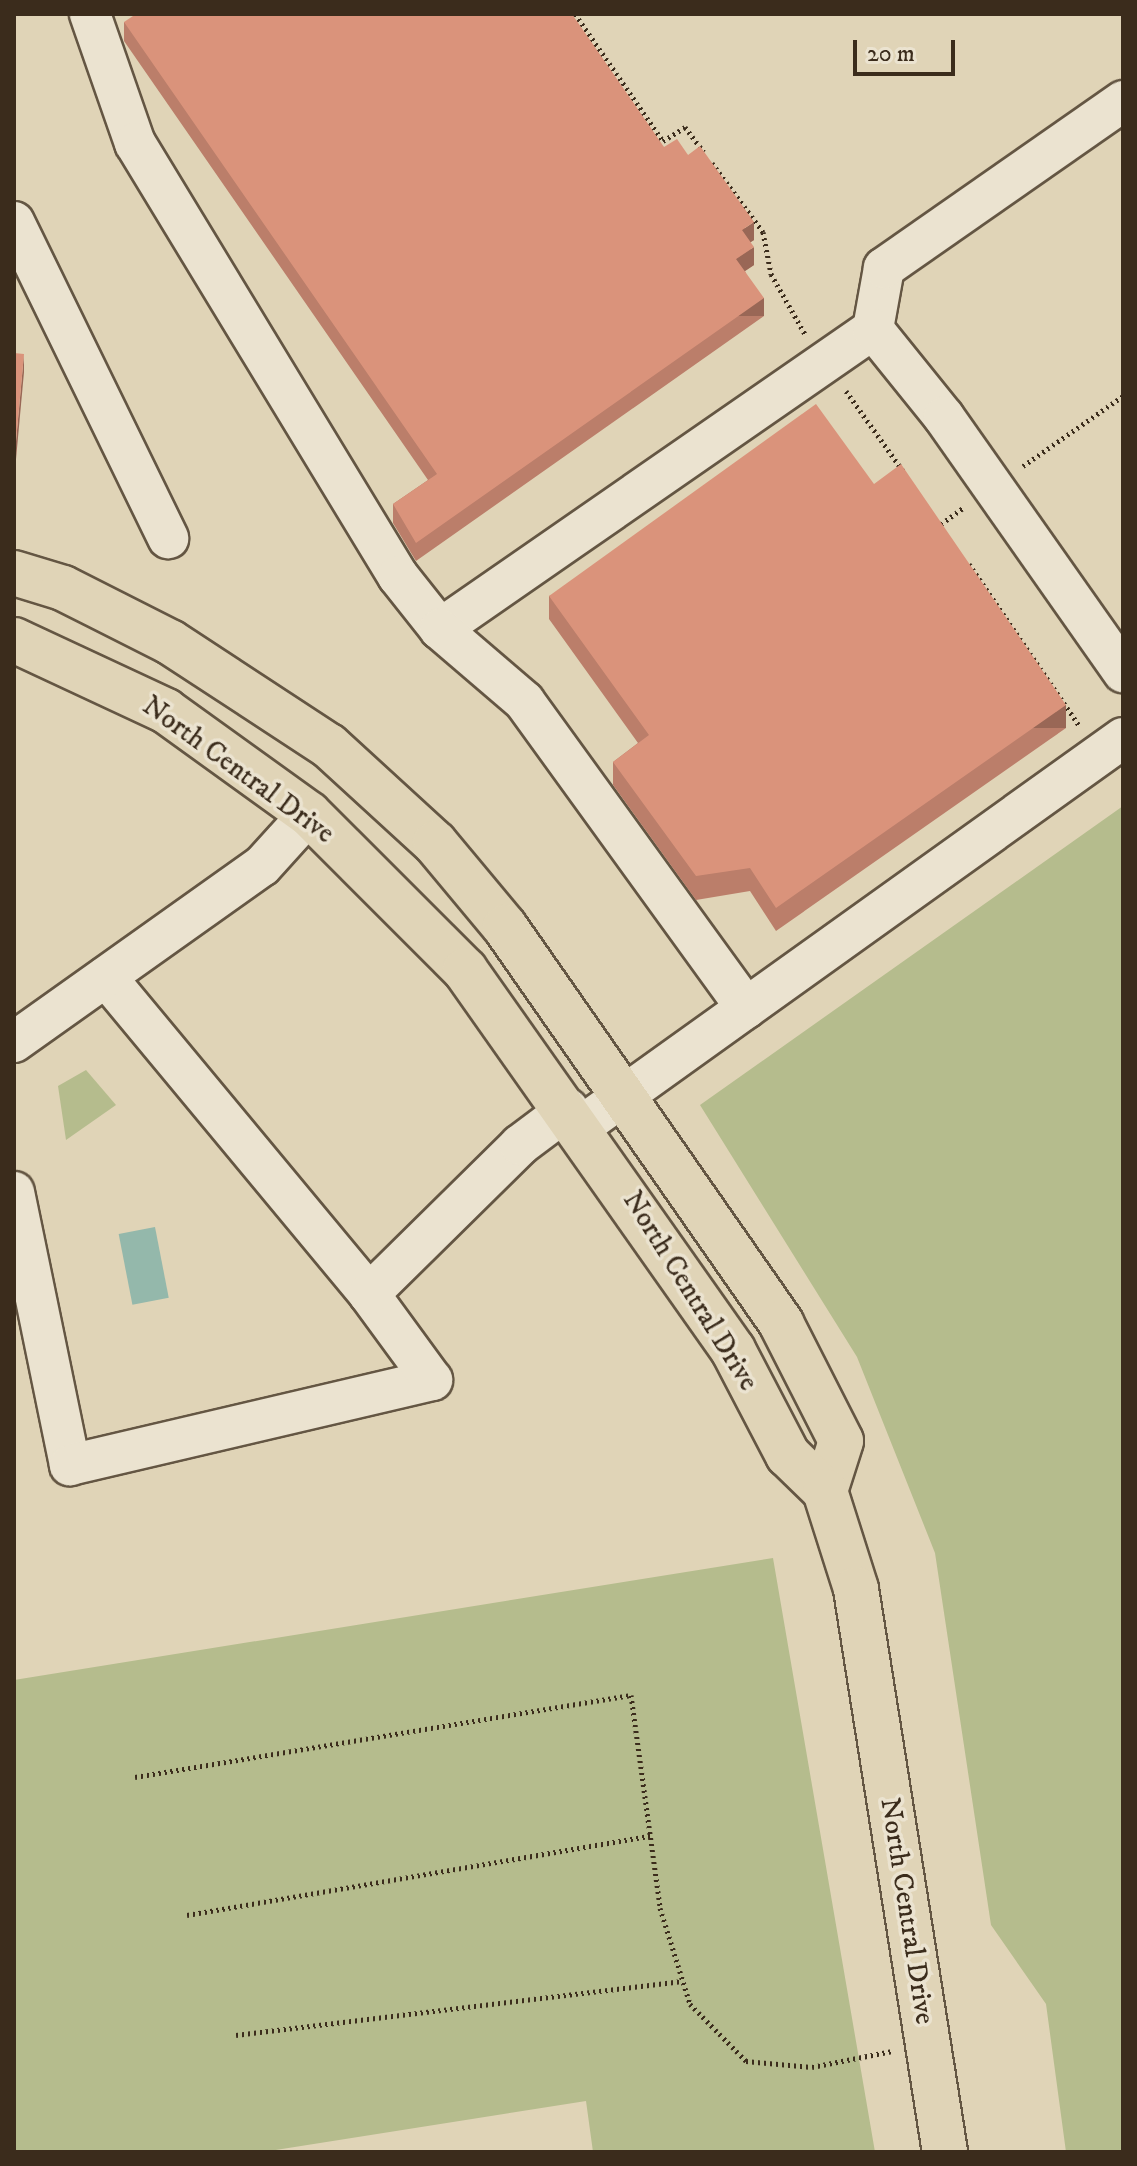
<!DOCTYPE html>
<html>
<head>
<meta charset="utf-8">
<style>
  body { margin:0 }
  #map { position:relative; width:1137px; height:2166px; overflow:hidden; background:#e0d4b7; font-family:"IM FELL DW Pica",serif }
  div>[style] { position:absolute }
  .green>* { inset:0; background:#b5bc8d }
  .water>* { inset:0; background:#94b8ab; transform-origin:0 0 }
  .path>* { height:5px; margin-top:-2.5px; transform-origin:0; background:repeating-linear-gradient(90deg,#3b2c1c 0 2px,transparent 0 6px) }
  .roads { filter:drop-shadow(2px 0 #645643) drop-shadow(-2px 0 #645643) drop-shadow(0 2px #645643) drop-shadow(0 -2px #645643) }
  .minor>* { height:40px; margin:-20px; padding:0 20px; transform-origin:20px; border-radius:20px; background:#ebe3d0 }
  .major>* { height:44px; margin:-22px; padding:0 22px; transform-origin:22px; border-radius:22px; background:#e0d4b7 }
  .wall>* { inset:0; background:#bb7e6a }
  .shaded-wall>* { inset:0; background:#996756; transform-origin:0 0 }
  .building>* { inset:0; background:#da937b }
  span { translate:-50% -50%; white-space:nowrap; text-align:center; line-height:1.15; -webkit-text-stroke:7px #ebe3d0; paint-order:stroke }
  .street-label { font-size:28px; color:#3b2c1c }
  .frame { position:absolute; inset:0; border:16px solid #3b2c1c; pointer-events:none }
  .scale { position:absolute; left:853px; top:40px; width:102px; height:36px; box-sizing:border-box; border:4px solid #3b2c1c; border-top:0; padding-left:10px; font-size:24px; line-height:28px; white-space:nowrap; color:#3b2c1c; -webkit-text-stroke:6px #ebe3d0; paint-order:stroke }
</style>
</head>
<body>
<div id="map">
  <div class="green">
    <div style="clip-path:polygon(1123px 806px,1123px 2152px,1066px 2152px,1046px 2004px,991px 1925px,935px 1553px,857px 1357px,700px 1105px)"></div>
    <div style="clip-path:polygon(86px 1070px,116px 1105px,66px 1140px,58px 1086px)"></div>
    <div style="clip-path:polygon(773px 1558px,875px 2152px,593px 2152px,586px 2101px,263px 2152px,14px 2152px,14px 1680px)"></div>
  </div>
  <div class="water">
    <div style="left:155px;top:1227px;width:72px;height:37px;rotate:79deg"></div>
  </div>
  <div class="path">
    <div style="left:575px;top:14px;width:155px;rotate:55.3deg"></div>
    <div style="left:663px;top:141px;width:26px;rotate:-32deg"></div>
    <div style="left:685px;top:127px;width:31px;rotate:53deg"></div>
    <div style="left:712px;top:163px;width:86px;rotate:53.5deg"></div>
    <div style="left:763px;top:232px;width:43px;rotate:79.2deg"></div>
    <div style="left:771px;top:274px;width:69px;rotate:60.5deg"></div>
    <div style="left:846px;top:391px;width:98px;rotate:54.5deg"></div>
    <div style="left:1023px;top:466px;width:122px;rotate:-35deg"></div>
    <div style="left:941px;top:524px;width:27px;rotate:-36deg"></div>
    <div style="left:969px;top:564px;width:195px;rotate:55.7deg"></div>
    <div style="left:135px;top:1777px;width:503px;rotate:-9.39deg"></div>
    <div style="left:631px;top:1695px;width:215px;rotate:82.2deg"></div>
    <div style="left:660px;top:1908px;width:101px;rotate:72.6deg"></div>
    <div style="left:690px;top:2004px;width:80px;rotate:45.5deg"></div>
    <div style="left:746px;top:2061px;width:66px;rotate:5.2deg"></div>
    <div style="left:812px;top:2067px;width:82px;rotate:-11.3deg"></div>
    <div style="left:187px;top:1915px;width:470px;rotate:-9.7deg"></div>
    <div style="left:236px;top:2035px;width:450px;rotate:-6.9deg"></div>
  </div>
  <div class="roads">
    <div class="minor">
      <div style="left:90px;top:14px;width:137px;rotate:70.8deg"></div>
      <div style="left:135px;top:143px;width:507px;rotate:58.73deg"></div>
      <div style="left:398px;top:576px;width:68px;rotate:51.6deg"></div>
      <div style="left:440px;top:629px;width:527px;rotate:-34.72deg"></div>
      <div style="left:873px;top:329px;width:62px;rotate:-79.8deg"></div>
      <div style="left:884px;top:268px;width:292px;rotate:-34.9deg"></div>
      <div style="left:14px;top:222px;width:352px;rotate:64deg"></div>
      <div style="left:873px;top:329px;width:113px;rotate:51.1deg"></div>
      <div style="left:944px;top:417px;width:312px;rotate:54.9deg"></div>
      <div style="left:440px;top:629px;width:111px;rotate:40.6deg"></div>
      <div style="left:524px;top:701px;width:379px;rotate:54.1deg"></div>
      <div style="left:106px;top:977px;width:412px;rotate:50.3deg"></div>
      <div style="left:14px;top:1042px;width:304px;rotate:-35.4deg"></div>
      <div style="left:262px;top:866px;width:70px;rotate:-47.9deg"></div>
      <div style="left:580px;top:1127px;width:668px;rotate:-35.62deg"></div>
      <div style="left:14px;top:1192px;width:279px;rotate:78.4deg"></div>
      <div style="left:70px;top:1465px;width:372px;rotate:-13.2deg"></div>
      <div style="left:432px;top:1380px;width:107px;rotate:-126.2deg"></div>
      <div style="left:369px;top:1294px;width:212px;rotate:-44.6deg"></div>
      <div style="left:520px;top:1145px;width:60px;rotate:-36.9deg"></div>
    </div>
    <div class="major">
      <div style="left:14px;top:573px;width:51px;rotate:17deg"></div>
      <div style="left:63px;top:588px;width:120px;rotate:26.8deg"></div>
      <div style="left:170px;top:642px;width:190px;rotate:33.2deg"></div>
      <div style="left:329px;top:746px;width:144px;rotate:42.5deg"></div>
      <div style="left:435px;top:843px;width:109px;rotate:50.2deg"></div>
      <div style="left:505px;top:927px;width:483px;rotate:55.1deg"></div>
      <div style="left:781px;top:1323px;width:132px;rotate:63deg"></div>
      <div style="left:841px;top:1441px;width:52px;rotate:107.7deg"></div>
      <div style="left:14px;top:640px;width:168px;rotate:25deg"></div>
      <div style="left:166px;top:711px;width:176px;rotate:35.8deg"></div>
      <div style="left:309px;top:814px;width:221px;rotate:45deg"></div>
      <div style="left:465px;top:970px;width:465px;rotate:54.8deg"></div>
      <div style="left:733px;top:1350px;width:119px;rotate:62.4deg"></div>
      <div style="left:788px;top:1455px;width:52px;rotate:44.2deg"></div>
      <div style="left:825px;top:1491px;width:103px;rotate:72.4deg"></div>
      <div style="left:856px;top:1589px;width:570px;rotate:81.02deg"></div>
    </div>
  </div>
  <div class="wall">
    <div style="clip-path:polygon(124px 22px,664px 147px,688px 155px,754px 240px,750px 242px,754px 265px,745px 271px,764px 316px,416px 561px,393px 523px,393px 504px,428px 480px,124px 41px)"></div>
    <div style="clip-path:polygon(874px 484px,1066px 728px,776px 931px,750px 891px,696px 900px,613px 785px,613px 762px,638px 743px,549px 619px,549px 596px)"></div>
  </div>
  <div class="shaded-wall">
    <div style="clip-path:polygon(754px 222px,754px 240px,742px 248px,742px 230px)"></div>
    <div style="clip-path:polygon(754px 247px,754px 265px,736px 277px,736px 259px)"></div>
    <div style="left:764px;top:298px;width:18px;height:426px;rotate:90deg"></div>
    <div style="clip-path:polygon(24px 354px,24px 372px,15px 470px,15px 452px)"></div>
    <div style="left:1066px;top:705px;width:23px;height:354px;rotate:90deg"></div>
  </div>
  <div class="building">
    <div style="clip-path:polygon(136px 14px,572px 14px,664px 147px,677px 139px,688px 155px,700px 146px,754px 222px,742px 230px,754px 247px,736px 259px,764px 298px,416px 543px,393px 504px,437px 474px,124px 22px)"></div>
    <div style="clip-path:polygon(14px 353px,24px 354px,15px 452px,14px 452px)"></div>
    <div style="clip-path:polygon(816px 404px,874px 484px,901px 464px,1066px 705px,776px 908px,750px 868px,696px 876px,613px 762px,649px 735px,549px 596px)"></div>
  </div>
  <div class="street-label">
    <span style="left:238px;top:770px;rotate:36deg">North Central Drive</span>
    <span style="left:690px;top:1291px;rotate:58deg">North Central Drive</span>
    <span style="left:907px;top:1911px;rotate:81deg">North Central Drive</span>
  </div>
  <div class="frame"></div>
  <div class="scale">20 m</div>
</div>
</body>
</html>
